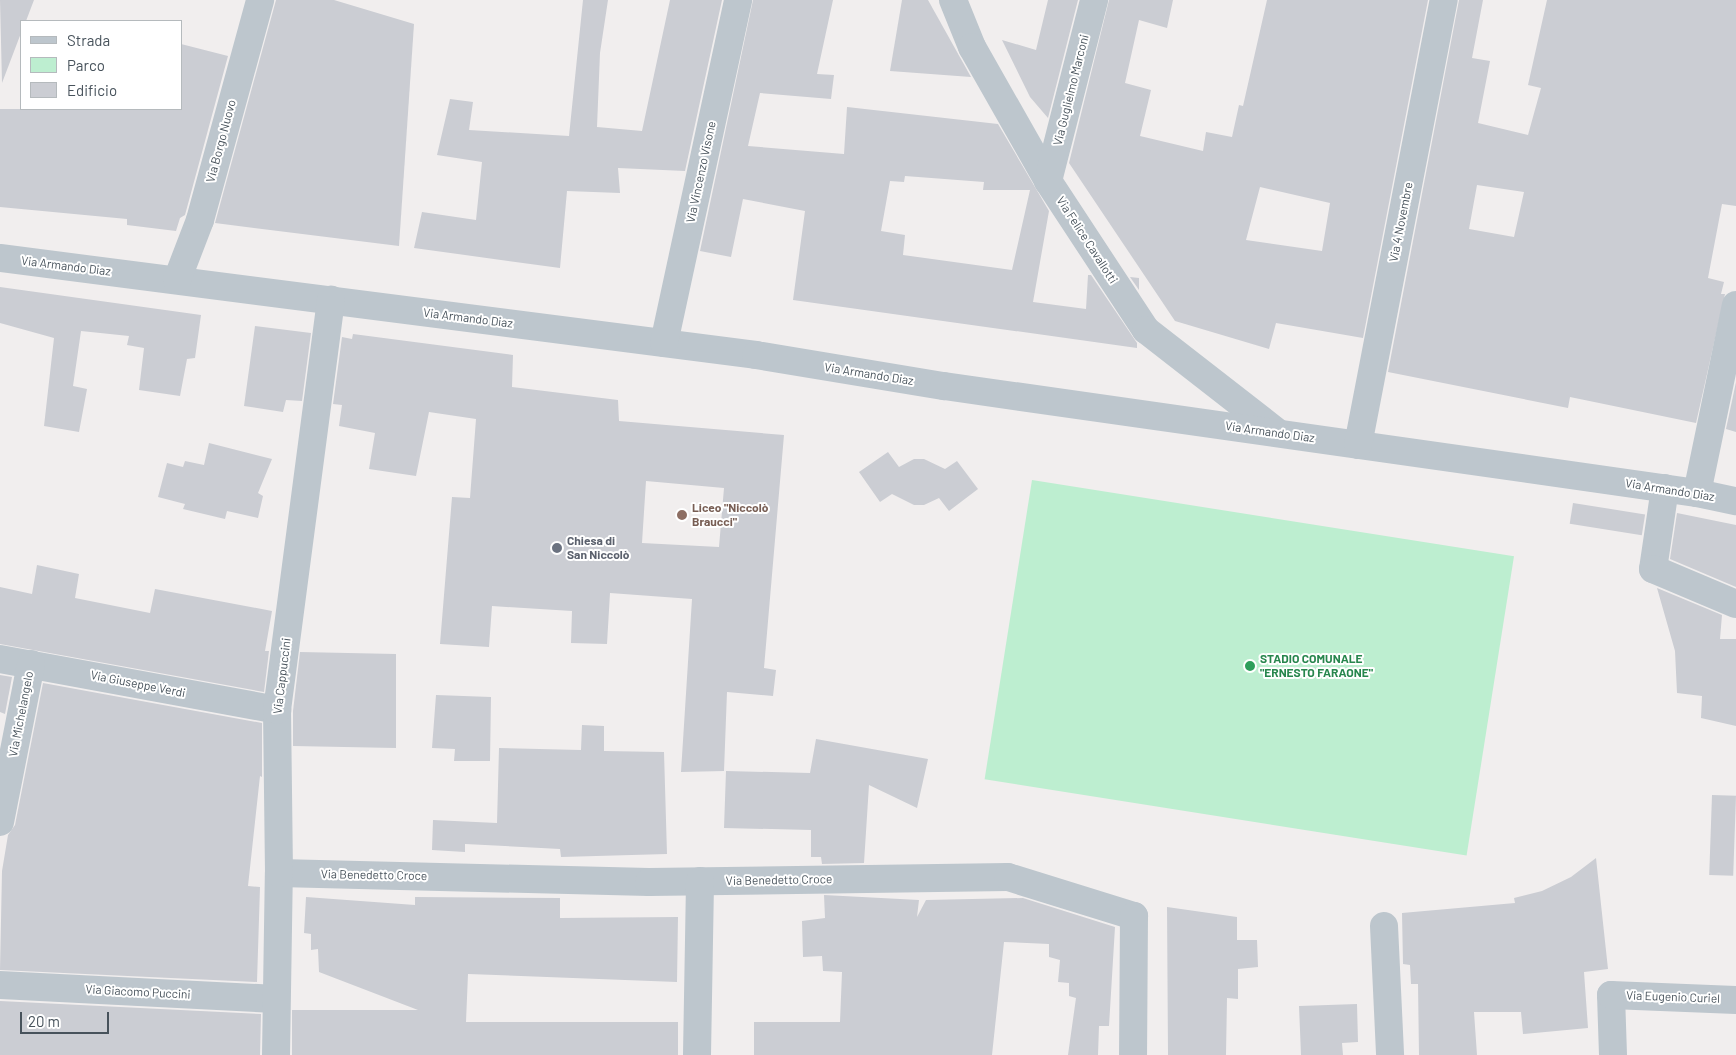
<!DOCTYPE html>
<html>
<head>
<meta charset="utf-8">
<style>
  body { margin:0 }
  #map { position:relative; width:1736px; height:1055px; overflow:hidden; background:#f1eeee; font-family:Barlow,sans-serif }
  div>[style] { position:absolute }
  .green>* { inset:0; background:#bdeed0; transform-origin:0 0 }
  .building>* { inset:0; background:#cbcdd3; transform-origin:0 0 }
  .minor>* { height:28px; margin:-14px; padding:0 14px; transform-origin:14px; border-radius:14px; background:#bdc6cd }
  .dots>* { width:14px; height:14px; translate:-50% -50%; box-sizing:border-box; border:2px solid #fff; border-radius:50% }
  span { translate:-50% -50%; white-space:nowrap; text-align:center; line-height:1.15; -webkit-text-stroke:4px #fff; paint-order:stroke }
  .street-label { font-size:12px; color:#47525b }
  .education-label { font-size:12px; color:#785e54; font-weight:700 }
  .left { translate:0 -50%; text-align:left }
  .worship-label { font-size:12px; color:#5b616d; font-weight:700 }
  .leisure-label { font-size:12px; color:#27864d; font-weight:700 }
  .legend { position:absolute; left:20px; top:20px; width:162px; height:90px; box-sizing:border-box; background:#fff; border:1px solid #b5babd; margin:0; padding:6px 9px; list-style:none; font-size:15px; color:#47525b }
  .legend li { display:flex; align-items:center; gap:10px; height:25px }
  .legend b { width:25px; border:1px solid #b5babd }
  .scale { position:absolute; left:20px; top:1012px; width:89px; height:22px; box-sizing:border-box; border:2px solid #47525b; border-top:0; padding-left:6px; font-size:15px; line-height:18px; white-space:nowrap; color:#47525b; -webkit-text-stroke:4px #fff; paint-order:stroke }
</style>
</head>
<body>
<div id="map">
  <div class="green">
    <div style="left:1032px;top:480px;width:488px;height:303px;rotate:9deg"></div>
  </div>
  <div class="building">
    <div style="clip-path:polygon(0 0,34px 0,26px 21px,21px 21px,21px 33px,2px 83px)"></div>
    <div style="clip-path:polygon(276px 0,334px 0,414px 24px,399px 246px,215px 223px)"></div>
    <div style="clip-path:polygon(583px 0,608px 0,600px 53px,597px 127px,642px 131px,670px 0,722px 0,685px 171px,618px 168px,620px 193px,567px 191px,560px 268px,414px 248px,422px 212px,476px 220px,482px 162px,437px 155px,450px 99px,473px 102px,469px 130px,569px 136px)"></div>
    <div style="clip-path:polygon(evenodd,753px 0,833px 0,817px 74px,834px 75px,831px 99px,760px 93px,748px 146px,844px 154px,847px 107px,998px 124px,1049px 211px,1033px 302px,1086px 309px,1088px 275px,1091px 275px,1137px 343px,1137px 348px,793px 300px,805px 211px,743px 199px,731px 257px,700px 251px,753px 0,905px 176px,984px 182px,983px 190px,1030px 190px,1012px 270px,903px 255px,905px 235px,881px 231px,890px 181px,904px 182px,905px 176px)"></div>
    <div style="clip-path:polygon(902px 0,928px 0,971px 77px,890px 71px)"></div>
    <div style="clip-path:polygon(1048px 0,1078px 0,1048px 118px,1030px 97px,1002px 40px,1036px 50px)"></div>
    <div style="clip-path:polygon(evenodd,1109px 0,1173px 0,1167px 28px,1139px 20px,1125px 83px,1151px 90px,1140px 136px,1203px 151px,1206px 132px,1232px 137px,1239px 105px,1243px 106px,1267px 0,1428px 0,1363px 338px,1276px 323px,1269px 349px,1175px 321px,1069px 163px,1109px 0,1260px 187px,1330px 203px,1322px 251px,1246px 240px,1260px 187px)"></div>
    <div style="clip-path:polygon(evenodd,1459px 0,1483px 0,1472px 58px,1490px 61px,1478px 123px,1528px 135px,1541px 88px,1528px 85px,1547px 0,1736px 0,1736px 206px,1722px 204px,1708px 278px,1724px 282px,1721px 294px,1725px 294px,1696px 423px,1570px 397px,1568px 408px,1388px 372px,1459px 0,1477px 185px,1524px 192px,1514px 237px,1469px 229px,1477px 185px)"></div>
    <div style="clip-path:polygon(181px 44px,228px 56px,185px 215px,180px 218px,176px 231px,127px 225px,127px 219px,0 207px,0 109px,181px 109px)"></div>
    <div style="clip-path:polygon(1130px 277px,1139px 278px,1139px 290px)"></div>
    <div style="clip-path:polygon(0 287px,201px 315px,195px 358px,187px 359px,180px 396px,139px 390px,144px 348px,127px 345px,129px 336px,81px 331px,73px 386px,87px 389px,79px 432px,44px 426px,54px 338px,0 323px)"></div>
    <div style="clip-path:polygon(255px 326px,311px 333px,302px 401px,286px 400px,283px 412px,244px 406px)"></div>
    <div style="clip-path:polygon(evenodd,353px 334px,513px 355px,512px 387px,618px 400px,619px 421px,784px 435px,764px 668px,776px 670px,773px 696px,727px 692px,724px 771px,681px 772px,692px 599px,610px 593px,607px 644px,571px 643px,572px 611px,492px 606px,489px 647px,440px 644px,452px 497px,470px 498px,476px 419px,429px 412px,416px 476px,369px 469px,375px 433px,339px 426px,342px 405px,333px 404px,342px 337px,352px 339px,353px 334px,646px 481px,724px 488px,719px 547px,642px 543px,646px 481px)"></div>
    <div style="clip-path:polygon(1736px 382px,1736px 432px,1726px 429px)"></div>
    <div style="clip-path:polygon(209px 443px,272px 459px,258px 493px,263px 496px,258px 518px,227px 511px,225px 519px,183px 509px,185px 504px,158px 497px,167px 463px,183px 467px,185px 461px,204px 465px)"></div>
    <div style="clip-path:polygon(888px 452px,899px 467px,914px 459px,924px 459px,945px 469px,957px 461px,978px 489px,949px 511px,939px 498px,924px 505px,914px 505px,892px 494px,880px 502px,859px 472px)"></div>
    <div style="left:1573px;top:503px;width:73px;height:21px;rotate:9deg"></div>
    <div style="clip-path:polygon(1677px 513px,1736px 525px,1736px 587px,1670px 559px)"></div>
    <div style="clip-path:polygon(37px 565px,79px 574px,75px 598px,150px 613px,155px 589px,272px 611px,265px 651px,269px 651px,264px 692px,0 644px,0 587px,32px 594px)"></div>
    <div style="clip-path:polygon(1657px 588px,1722px 615px,1720px 639px,1736px 639px,1736px 726px,1701px 718px,1702px 696px,1677px 693px,1675px 651px)"></div>
    <div style="clip-path:polygon(300px 652px,396px 654px,396px 748px,293px 746px,293px 711px)"></div>
    <div style="clip-path:polygon(0 675px,12px 677px,5px 714px,0 712px)"></div>
    <div style="clip-path:polygon(43px 683px,262px 723px,262px 777px,260px 776px,248px 886px,260px 887px,257px 982px,0 970px,2px 871px,8px 835px,15px 825px)"></div>
    <div style="clip-path:polygon(436px 695px,491px 697px,490px 761px,454px 761px,455px 749px,432px 748px)"></div>
    <div style="clip-path:polygon(582px 725px,604px 726px,604px 751px,664px 752px,667px 854px,561px 857px,560px 849px,465px 844px,465px 852px,432px 850px,433px 820px,497px 823px,499px 748px,581px 750px)"></div>
    <div style="clip-path:polygon(816px 739px,928px 759px,917px 808px,869px 785px,864px 863px,822px 864px,821px 857px,811px 857px,811px 830px,724px 828px,726px 771px,810px 773px)"></div>
    <div style="left:1712px;top:795px;width:24px;height:80px;rotate:2deg"></div>
    <div style="clip-path:polygon(1596px 858px,1608px 969px,1584px 972px,1588px 1028px,1523px 1034px,1521px 1012px,1474px 1012px,1477px 1055px,1419px 1055px,1418px 984px,1411px 984px,1410px 965px,1403px 964px,1402px 913px,1515px 903px,1514px 898px,1542px 891px,1571px 877px)"></div>
    <div style="clip-path:polygon(824px 895px,919px 900px,917px 917px,926px 900px,1023px 898px,1115px 927px,1109px 1026px,1099px 1026px,1098px 1055px,1068px 1055px,1076px 998px,1069px 996px,1069px 983px,1058px 982px,1060px 960px,1049px 957px,1049px 944px,1004px 942px,992px 1055px,754px 1055px,754px 1022px,840px 1022px,842px 972px,823px 971px,822px 956px,803px 957px,802px 921px,825px 918px)"></div>
    <div style="clip-path:polygon(306px 897px,415px 905px,415px 897px,560px 898px,560px 918px,678px 917px,677px 982px,468px 974px,466px 1022px,678px 1022px,678px 1055px,292px 1055px,292px 1010px,418px 1010px,319px 972px,318px 949px,311px 950px,311px 934px,304px 933px)"></div>
    <div style="clip-path:polygon(1167px 907px,1237px 917px,1237px 940px,1257px 940px,1258px 967px,1238px 969px,1238px 999px,1227px 998px,1226px 1055px,1168px 1055px)"></div>
    <div style="clip-path:polygon(0 1001px,261px 1014px,260px 1055px,0 1055px)"></div>
    <div style="clip-path:polygon(1357px 1004px,1358px 1042px,1342px 1043px,1343px 1055px,1301px 1055px,1299px 1006px)"></div>
  </div>
  <div class="minor">
    <div style="left:953px;top:0;width:51px;rotate:68deg"></div>
    <div style="left:972px;top:47px;width:154px;rotate:60.4deg"></div>
    <div style="left:1048px;top:181px;width:178px;rotate:56.7deg"></div>
    <div style="left:1146px;top:330px;width:166px;rotate:37.9deg"></div>
    <div style="left:1048px;top:181px;width:187px;rotate:-75.7deg"></div>
    <div style="left:0;top:258px;width:762px;rotate:7.31deg"></div>
    <div style="left:756px;top:355px;width:191px;rotate:9.4deg"></div>
    <div style="left:944px;top:386px;width:761px;rotate:8.09deg"></div>
    <div style="left:1697px;top:493px;width:40px;rotate:12deg"></div>
    <div style="left:177px;top:280px;width:64px;rotate:-69deg"></div>
    <div style="left:200px;top:220px;width:228px;rotate:-74.7deg"></div>
    <div style="left:664px;top:343px;width:351px;rotate:-77.8deg"></div>
    <div style="left:1358px;top:445px;width:453px;rotate:-79.1deg"></div>
    <div style="left:1665px;top:488px;width:82px;rotate:98.4deg"></div>
    <div style="left:1653px;top:569px;width:90px;rotate:22.9deg"></div>
    <div style="left:1697px;top:493px;width:192px;rotate:-78.3deg"></div>
    <div style="left:0;top:659px;width:282px;rotate:10.4deg"></div>
    <div style="left:0;top:822px;width:161px;rotate:-78.9deg"></div>
    <div style="left:279px;top:873px;width:370px;rotate:1.4deg"></div>
    <div style="left:649px;top:882px;width:359px;rotate:-0.8deg"></div>
    <div style="left:1008px;top:877px;width:132px;rotate:17.2deg"></div>
    <div style="left:1134px;top:916px;width:139px;rotate:90.4deg"></div>
    <div style="left:1384px;top:926px;width:129px;rotate:87.3deg"></div>
    <div style="left:0;top:985px;width:276px;rotate:2.9deg"></div>
    <div style="left:276px;top:1055px;width:182px;rotate:-89.1deg"></div>
    <div style="left:279px;top:873px;width:163px;rotate:-90.7deg"></div>
    <div style="left:277px;top:710px;width:414px;rotate:-82.5deg"></div>
    <div style="left:697px;top:1055px;width:174px;rotate:-89deg"></div>
    <div style="left:1613px;top:1055px;width:60px;rotate:-91.9deg"></div>
    <div style="left:1611px;top:995px;width:125px;rotate:2.3deg"></div>
  </div>
  <div class="dots">
    <div style="left:682px;top:515px;background:#8d6e63"></div>
    <div style="left:557px;top:548px;background:#6b7280"></div>
    <div style="left:1250px;top:666px;background:#2e9e5b"></div>
  </div>
  <div class="street-label">
    <span style="left:1071px;top:90px;rotate:-76deg">Via Guglielmo Marconi</span>
    <span style="left:221px;top:141px;rotate:-75deg">Via Borgo Nuovo</span>
    <span style="left:701px;top:172px;rotate:-78deg">Via Vincenzo Visone</span>
    <span style="left:1401px;top:222px;rotate:-79deg">Via 4 Novembre</span>
    <span style="left:1087px;top:240px;rotate:57deg">Via Felice Cavallotti</span>
    <span style="left:66px;top:266px;rotate:7deg">Via Armando Diaz</span>
    <span style="left:468px;top:318px;rotate:7deg">Via Armando Diaz</span>
    <span style="left:869px;top:374px;rotate:9deg">Via Armando Diaz</span>
    <span style="left:1270px;top:432px;rotate:8deg">Via Armando Diaz</span>
    <span style="left:1670px;top:490px;rotate:9deg">Via Armando Diaz</span>
    <span style="left:282px;top:676px;rotate:-83deg">Via Cappuccini</span>
    <span style="left:138px;top:684px;rotate:11deg">Via Giuseppe Verdi</span>
    <span style="left:21px;top:714px;rotate:-79deg">Via Michelangelo</span>
    <span style="left:374px;top:875px;rotate:1deg">Via Benedetto Croce</span>
    <span style="left:779px;top:880px;rotate:-1deg">Via Benedetto Croce</span>
    <span style="left:138px;top:992px;rotate:3deg">Via Giacomo Puccini</span>
    <span style="left:1673px;top:997px;rotate:2deg">Via Eugenio Curiel</span>
  </div>
  <div class="education-label">
    <span class="left" style="left:692px;top:515px">Liceo "Niccolò<br>Braucci"</span>
  </div>
  <div class="worship-label">
    <span class="left" style="left:567px;top:548px">Chiesa di<br>San Niccolò</span>
  </div>
  <div class="leisure-label">
    <span class="left" style="left:1260px;top:666px">STADIO COMUNALE<br>"ERNESTO FARAONE"</span>
  </div>
  <ul class="legend">
  <li><b style="height:6px;background:#bdc6cd"></b>Strada</li>
  <li><b style="height:14px;background:#bdeed0"></b>Parco</li>
  <li><b style="height:14px;background:#cbcdd3"></b>Edificio</li>
  </ul>
  <div class="scale">20 m</div>
</div>
</body>
</html>
